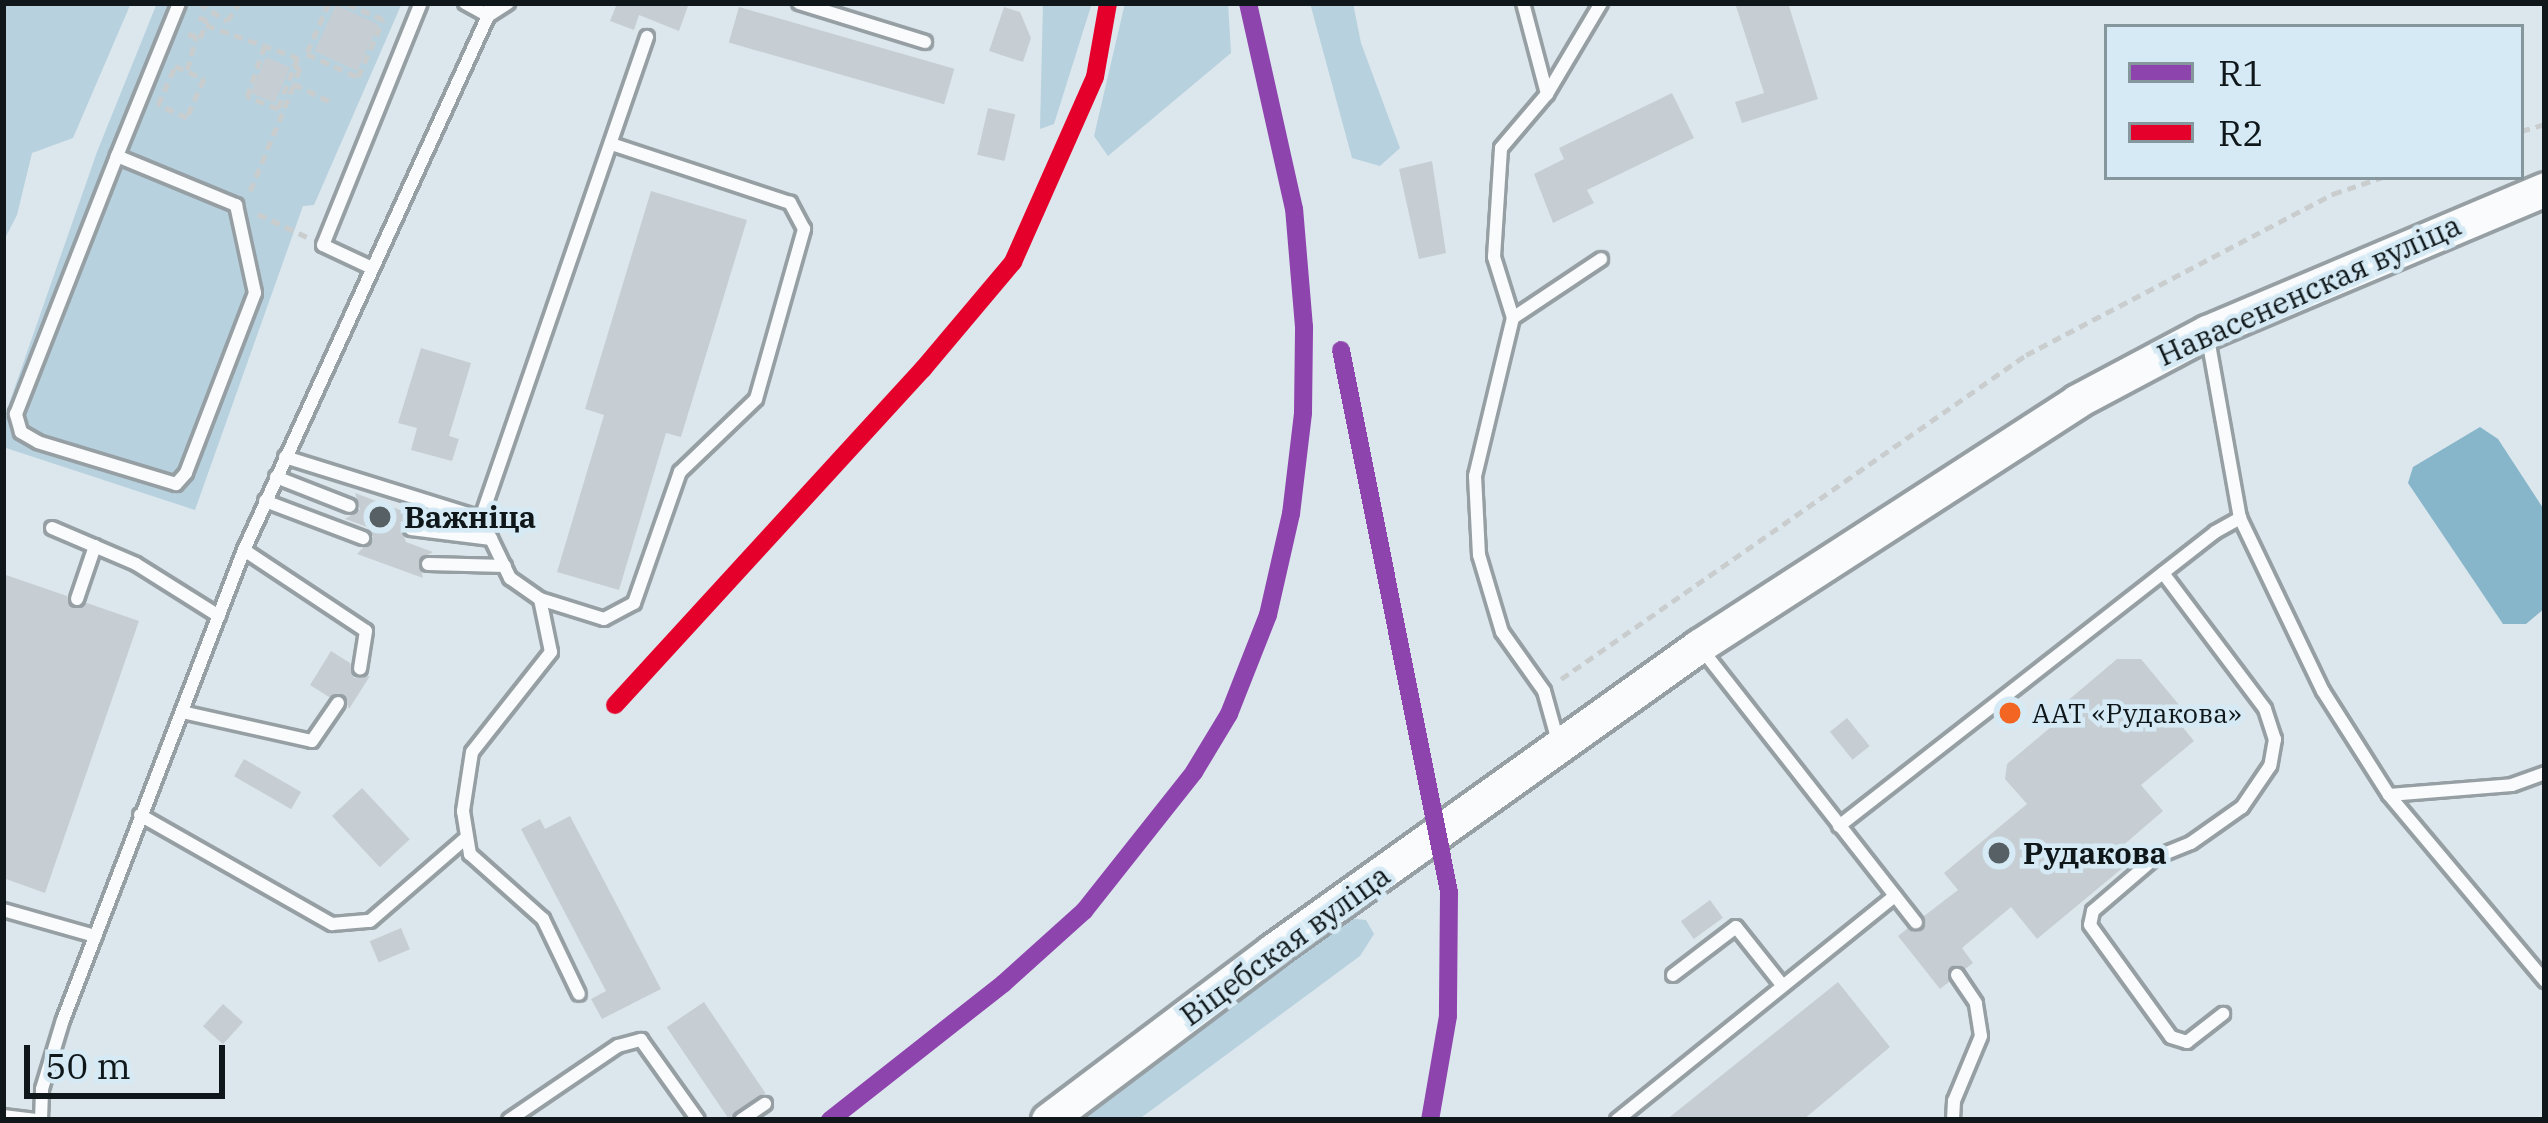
<!DOCTYPE html>
<html>
<head>
<meta charset="utf-8">
<style>
  body { margin:0 }
  #map { position:relative; width:2548px; height:1123px; overflow:hidden; background:#dce7ed; font-family:"IBM Plex Serif",serif }
  div>[style] { position:absolute }
  .green>* { inset:0; background:#b7d1de }
  .water>* { inset:0; background:#87b5c9 }
  .building>* { inset:0; background:#c6ced3; transform-origin:0 0 }
  .path>* { height:4.5px; margin-top:-2.25px; transform-origin:0; background:repeating-linear-gradient(90deg,#cacdce 0 9px,transparent 0 15px) }
  .roads { filter:drop-shadow(3px 0 #969fa3) drop-shadow(-3px 0 #969fa3) drop-shadow(0 3px #969fa3) drop-shadow(0 -3px #969fa3) }
  .service>* { height:12px; margin:-6px; padding:0 6px; transform-origin:6px; border-radius:6px; background:#fafbfc }
  .secondary>* { height:33px; margin:-16.5px; padding:0 16.5px; transform-origin:16.5px; border-radius:16.5px; background:#fafbfc }
  .rail-1>* { height:18px; margin:-9px; padding:0 9px; transform-origin:9px; border-radius:9px; background:#8e44ad }
  .rail-2>* { height:18px; margin:-9px; padding:0 9px; transform-origin:9px; border-radius:9px; background:#e4002b }
  .dots>* { width:33px; height:33px; translate:-50% -50%; box-sizing:border-box; border:6px solid #d5eaf4; border-radius:50% }
  span { translate:-50% -50%; white-space:nowrap; text-align:center; line-height:1.15; -webkit-text-stroke:9px #d5eaf4; paint-order:stroke }
  .bus-label { font-size:27px; color:#0f171a }
  .left { translate:0 -50%; text-align:left }
  .street-label { font-size:30px; color:#0f171a }
  .poi-label { font-size:30px; color:#0f171a; font-weight:700 }
  .frame { position:absolute; inset:0; border:6px solid #0f171a; pointer-events:none }
  .legend { position:absolute; left:2104px; top:24px; width:420px; height:156px; box-sizing:border-box; background:#d5eaf4; border:3px solid #86969d; margin:0; padding:15px 21px; list-style:none; font-size:36px; color:#0f171a }
  .legend li { display:flex; align-items:center; gap:24px; height:60px }
  .legend b { width:60px; border:3px solid #86969d }
  .scale { position:absolute; left:24px; top:1045px; width:201px; height:54px; box-sizing:border-box; border:6px solid #0f171a; border-top:0; padding-left:15px; font-size:36px; line-height:42px; white-space:nowrap; color:#0f171a; -webkit-text-stroke:9px #d5eaf4; paint-order:stroke }
</style>
</head>
<body>
<div id="map">
  <div class="green">
    <div style="clip-path:polygon(3px 3px,131px 3px,73px 138px,32px 153px,17px 215px,3px 242px)"></div>
    <div style="clip-path:polygon(157px 3px,402px 3px,314px 205px,303px 206px,195px 510px,3px 447px,3px 421px,97px 152px)"></div>
    <div style="clip-path:polygon(1043px 3px,1092px 3px,1054px 124px,1040px 129px)"></div>
    <div style="clip-path:polygon(1125px 3px,1228px 3px,1231px 53px,1108px 156px,1094px 136px)"></div>
    <div style="clip-path:polygon(1310px 3px,1353px 3px,1361px 43px,1400px 148px,1380px 166px,1352px 158px)"></div>
    <div style="clip-path:polygon(1347px 918px,1366px 920px,1374px 934px,1360px 956px,1138px 1120px,1076px 1120px,1322px 930px)"></div>
  </div>
  <div class="water">
    <div style="clip-path:polygon(2480px 427px,2498px 439px,2545px 511px,2545px 608px,2526px 624px,2503px 624px,2408px 483px,2413px 467px)"></div>
  </div>
  <div class="building">
    <div style="clip-path:polygon(612px 3px,689px 3px,679px 31px,639px 15px,634px 30px,610px 21px,616px 6px)"></div>
    <div style="clip-path:polygon(1735px 3px,1788px 3px,1818px 99px,1742px 123px,1735px 102px,1764px 93px)"></div>
    <div style="left:336px;top:5px;width:47px;height:51px;rotate:25deg"></div>
    <div style="left:739px;top:7px;width:224px;height:37px;rotate:16deg"></div>
    <div style="clip-path:polygon(1004px 7px,1020px 12px,1031px 38px,1023px 62px,989px 51px)"></div>
    <div style="left:266px;top:57px;width:26px;height:39px;rotate:23deg"></div>
    <div style="clip-path:polygon(1672px 93px,1694px 138px,1587px 190px,1594px 203px,1553px 223px,1534px 174px,1564px 159px,1559px 148px)"></div>
    <div style="left:988px;top:108px;width:28px;height:48px;rotate:13deg"></div>
    <div style="clip-path:polygon(1432px 161px,1446px 253px,1419px 259px,1399px 169px)"></div>
    <div style="clip-path:polygon(651px 191px,747px 220px,681px 437px,666px 433px,619px 590px,557px 572px,604px 415px,585px 409px)"></div>
    <div style="clip-path:polygon(421px 348px,471px 363px,449px 436px,459px 439px,452px 461px,411px 450px,417px 428px,398px 423px)"></div>
    <div style="clip-path:polygon(355px 493px,416px 516px,401px 529px,406px 542px,433px 552px,419px 560px,423px 578px,357px 554px,373px 537px,367px 527px,345px 519px,360px 509px)"></div>
    <div style="clip-path:polygon(3px 574px,67px 596px,73px 608px,87px 603px,139px 621px,45px 893px,3px 878px)"></div>
    <div style="clip-path:polygon(331px 651px,350px 663px,354px 678px,370px 676px,349px 709px,343px 694px,329px 697px,310px 685px)"></div>
    <div style="clip-path:polygon(2117px 659px,2141px 659px,2180px 706px,2171px 713px,2194px 741px,2141px 785px,2163px 811px,2120px 848px,2131px 861px,2037px 939px,2011px 907px,1962px 948px,1973px 963px,1965px 969px,1950px 967px,1949px 982px,1940px 989px,1898px 936px,1908px 928px,1923px 929px,1924px 916px,1958px 890px,1944px 873px,2027px 804px,2005px 779px,2007px 764px,2065px 715px,2059px 708px)"></div>
    <div style="left:1847px;top:718px;width:36px;height:22px;rotate:51deg"></div>
    <div style="left:244px;top:759px;width:66px;height:20px;rotate:30deg"></div>
    <div style="left:362px;top:788px;width:70px;height:41px;rotate:47deg"></div>
    <div style="clip-path:polygon(570px 816px,661px 989px,602px 1019px,591px 999px,606px 991px,521px 829px,540px 819px,545px 829px)"></div>
    <div style="left:1710px;top:900px;width:22px;height:36px;rotate:54deg"></div>
    <div style="left:401px;top:928px;width:23px;height:34px;rotate:67deg"></div>
    <div style="clip-path:polygon(1838px 982px,1890px 1047px,1803px 1120px,1666px 1120px)"></div>
    <div style="left:704px;top:1002px;width:110px;height:45px;rotate:56deg"></div>
    <div style="left:223px;top:1004px;width:27px;height:30px;rotate:42deg"></div>
  </div>
  <div class="path">
    <div style="left:199px;top:3px;width:33px;rotate:33deg"></div>
    <div style="left:227px;top:21px;width:22px;rotate:-56deg"></div>
    <div style="left:329px;top:3px;width:56px;rotate:113.3deg"></div>
    <div style="left:307px;top:54px;width:56px;rotate:24.3deg"></div>
    <div style="left:358px;top:77px;width:62px;rotate:-66.3deg"></div>
    <div style="left:383px;top:20px;width:43px;rotate:-156.4deg"></div>
    <div style="left:206px;top:25px;width:98px;rotate:19.7deg"></div>
    <div style="left:298px;top:58px;width:55px;rotate:111.4deg"></div>
    <div style="left:278px;top:109px;width:33px;rotate:-159deg"></div>
    <div style="left:247px;top:97px;width:53px;rotate:-71.2deg"></div>
    <div style="left:188px;top:34px;width:13px;rotate:18deg"></div>
    <div style="left:200px;top:38px;width:18px;rotate:-68deg"></div>
    <div style="left:207px;top:21px;width:11px;rotate:-158deg"></div>
    <div style="left:294px;top:65px;width:7px;rotate:34deg"></div>
    <div style="left:300px;top:69px;width:16px;rotate:112deg"></div>
    <div style="left:175px;top:66px;width:32px;rotate:24deg"></div>
    <div style="left:204px;top:79px;width:43px;rotate:113.6deg"></div>
    <div style="left:187px;top:118px;width:32px;rotate:-156deg"></div>
    <div style="left:158px;top:105px;width:43px;rotate:-66.4deg"></div>
    <div style="left:187px;top:70px;width:34px;rotate:-75deg"></div>
    <div style="left:2521px;top:131px;width:25px;rotate:-16deg"></div>
    <div style="left:250px;top:191px;width:116px;rotate:-67.6deg"></div>
    <div style="left:294px;top:84px;width:43px;rotate:26deg"></div>
    <div style="left:258px;top:214px;width:54px;rotate:25.1deg"></div>
    <div style="left:1561px;top:679px;width:567px;rotate:-34.87deg"></div>
    <div style="left:2026px;top:355px;width:347px;rotate:-27.7deg"></div>
    <div style="left:2333px;top:194px;width:53px;rotate:-18.8deg"></div>
  </div>
  <div class="roads">
    <div class="service">
      <div style="left:465px;top:3px;width:26px;rotate:29deg"></div>
      <div style="left:488px;top:16px;width:13px;rotate:-77deg"></div>
      <div style="left:799px;top:3px;width:132px;rotate:17.2deg"></div>
      <div style="left:1523px;top:3px;width:94px;rotate:75.2deg"></div>
      <div style="left:117px;top:156px;width:129px;rotate:22.4deg"></div>
      <div style="left:236px;top:205px;width:90px;rotate:77.8deg"></div>
      <div style="left:255px;top:293px;width:193px;rotate:111deg"></div>
      <div style="left:186px;top:473px;width:15px;rotate:132deg"></div>
      <div style="left:176px;top:484px;width:144px;rotate:-163.1deg"></div>
      <div style="left:38px;top:442px;width:20px;rotate:-150deg"></div>
      <div style="left:21px;top:432px;width:19px;rotate:-106deg"></div>
      <div style="left:16px;top:414px;width:277px;rotate:-68.6deg"></div>
      <div style="left:117px;top:156px;width:165px;rotate:-67.9deg"></div>
      <div style="left:372px;top:268px;width:54px;rotate:-154.9deg"></div>
      <div style="left:323px;top:245px;width:261px;rotate:-68deg"></div>
      <div style="left:1513px;top:318px;width:106px;rotate:-33.8deg"></div>
      <div style="left:2207px;top:333px;width:188px;rotate:79.9deg"></div>
      <div style="left:2240px;top:518px;width:192px;rotate:64.4deg"></div>
      <div style="left:2323px;top:691px;width:123px;rotate:57.6deg"></div>
      <div style="left:2389px;top:795px;width:243px;rotate:50deg"></div>
      <div style="left:285px;top:457px;width:205px;rotate:17.3deg"></div>
      <div style="left:481px;top:518px;width:509px;rotate:-70.96deg"></div>
      <div style="left:276px;top:477px;width:79px;rotate:21.4deg"></div>
      <div style="left:265px;top:501px;width:105px;rotate:20.7deg"></div>
      <div style="left:481px;top:518px;width:67px;rotate:64.2deg"></div>
      <div style="left:510px;top:578px;width:37px;rotate:35deg"></div>
      <div style="left:540px;top:599px;width:67px;rotate:17.4deg"></div>
      <div style="left:604px;top:619px;width:34px;rotate:-28deg"></div>
      <div style="left:634px;top:603px;width:139px;rotate:-70.7deg"></div>
      <div style="left:680px;top:472px;width:105px;rotate:-43.8deg"></div>
      <div style="left:756px;top:399px;width:177px;rotate:-74.2deg"></div>
      <div style="left:804px;top:229px;width:30px;rotate:-118deg"></div>
      <div style="left:790px;top:203px;width:188px;rotate:-161.7deg"></div>
      <div style="left:52px;top:528px;width:91px;rotate:23.2deg"></div>
      <div style="left:136px;top:564px;width:98px;rotate:32.1deg"></div>
      <div style="left:411px;top:529px;width:81px;rotate:7.1deg"></div>
      <div style="left:244px;top:550px;width:146px;rotate:33.6deg"></div>
      <div style="left:366px;top:631px;width:38px;rotate:99deg"></div>
      <div style="left:428px;top:564px;width:77px;rotate:1.5deg"></div>
      <div style="left:2163px;top:573px;width:170px;rotate:53.1deg"></div>
      <div style="left:2265px;top:709px;width:32px;rotate:72deg"></div>
      <div style="left:2275px;top:739px;width:27px;rotate:100deg"></div>
      <div style="left:2270px;top:766px;width:50px;rotate:124.3deg"></div>
      <div style="left:2242px;top:807px;width:62px;rotate:144.8deg"></div>
      <div style="left:2191px;top:843px;width:38px;rotate:158deg"></div>
      <div style="left:2156px;top:857px;width:83px;rotate:139.4deg"></div>
      <div style="left:2093px;top:911px;width:14px;rotate:102deg"></div>
      <div style="left:2090px;top:925px;width:138px;rotate:54.1deg"></div>
      <div style="left:2171px;top:1037px;width:17px;rotate:17deg"></div>
      <div style="left:2187px;top:1042px;width:46px;rotate:-37.9deg"></div>
      <div style="left:77px;top:599px;width:56px;rotate:-71.2deg"></div>
      <div style="left:540px;top:599px;width:54px;rotate:78.3deg"></div>
      <div style="left:551px;top:652px;width:127px;rotate:128.3deg"></div>
      <div style="left:472px;top:752px;width:60px;rotate:98.7deg"></div>
      <div style="left:463px;top:811px;width:44px;rotate:80.8deg"></div>
      <div style="left:470px;top:854px;width:98px;rotate:41.7deg"></div>
      <div style="left:543px;top:919px;width:83px;rotate:64.4deg"></div>
      <div style="left:1700px;top:647px;width:350px;rotate:51.9deg"></div>
      <div style="left:182px;top:712px;width:133px;rotate:12.6deg"></div>
      <div style="left:312px;top:741px;width:46px;rotate:-55.6deg"></div>
      <div style="left:1559px;top:745px;width:56px;rotate:-105.5deg"></div>
      <div style="left:1544px;top:691px;width:72px;rotate:-125.4deg"></div>
      <div style="left:1502px;top:632px;width:80px;rotate:-106.6deg"></div>
      <div style="left:1479px;top:555px;width:79px;rotate:-92.9deg"></div>
      <div style="left:1475px;top:476px;width:163px;rotate:-76.5deg"></div>
      <div style="left:1513px;top:318px;width:64px;rotate:-107.3deg"></div>
      <div style="left:1494px;top:257px;width:109px;rotate:-86.3deg"></div>
      <div style="left:1501px;top:148px;width:71px;rotate:-49.6deg"></div>
      <div style="left:1547px;top:94px;width:106px;rotate:-59.3deg"></div>
      <div style="left:2389px;top:795px;width:123px;rotate:-4.6deg"></div>
      <div style="left:2512px;top:785px;width:35px;rotate:-20deg"></div>
      <div style="left:140px;top:815px;width:221px;rotate:29.6deg"></div>
      <div style="left:332px;top:924px;width:38px;rotate:-5deg"></div>
      <div style="left:370px;top:921px;width:128px;rotate:-40.9deg"></div>
      <div style="left:1839px;top:826px;width:477px;rotate:-38deg"></div>
      <div style="left:2215px;top:532px;width:29px;rotate:-29deg"></div>
      <div style="left:3px;top:910px;width:96px;rotate:15.8deg"></div>
      <div style="left:1673px;top:975px;width:79px;rotate:-37.3deg"></div>
      <div style="left:1736px;top:927px;width:75px;rotate:51.5deg"></div>
      <div style="left:3px;top:1116px;width:31px;rotate:7deg"></div>
      <div style="left:41px;top:1120px;width:31px;rotate:-88deg"></div>
      <div style="left:42px;top:1089px;width:72px;rotate:-73.1deg"></div>
      <div style="left:63px;top:1020px;width:504px;rotate:-68.94deg"></div>
      <div style="left:244px;top:550px;width:587px;rotate:-65.44deg"></div>
      <div style="left:488px;top:16px;width:24px;rotate:-33deg"></div>
      <div style="left:509px;top:1120px;width:132px;rotate:-34.2deg"></div>
      <div style="left:618px;top:1046px;width:24px;rotate:-15deg"></div>
      <div style="left:641px;top:1040px;width:98px;rotate:54.5deg"></div>
      <div style="left:741px;top:1120px;width:29px;rotate:-34deg"></div>
      <div style="left:1617px;top:1120px;width:357px;rotate:-38.9deg"></div>
      <div style="left:1953px;top:1120px;width:19px;rotate:-87deg"></div>
      <div style="left:1954px;top:1101px;width:70px;rotate:-67.4deg"></div>
      <div style="left:1981px;top:1036px;width:33px;rotate:-99deg"></div>
      <div style="left:1976px;top:1003px;width:34px;rotate:-124deg"></div>
    </div>
    <div class="secondary">
      <div style="left:1048px;top:1120px;width:281px;rotate:-37deg"></div>
      <div style="left:1272px;top:951px;width:525px;rotate:-35.54deg"></div>
      <div style="left:1699px;top:646px;width:450px;rotate:-32.9deg"></div>
      <div style="left:2077px;top:401px;width:147px;rotate:-28deg"></div>
      <div style="left:2207px;top:332px;width:367px;rotate:-22.9deg"></div>
    </div>
  </div>
  <div class="rail-1">
    <div style="left:1341px;top:350px;width:553px;rotate:78.73deg"></div>
    <div style="left:1449px;top:892px;width:124px;rotate:90.5deg"></div>
    <div style="left:1448px;top:1016px;width:106px;rotate:99.8deg"></div>
    <div style="left:830px;top:1120px;width:221px;rotate:-38.2deg"></div>
    <div style="left:1004px;top:983px;width:108px;rotate:-42deg"></div>
    <div style="left:1084px;top:911px;width:177px;rotate:-51.6deg"></div>
    <div style="left:1194px;top:772px;width:68px;rotate:-58.9deg"></div>
    <div style="left:1229px;top:714px;width:106px;rotate:-68.5deg"></div>
    <div style="left:1268px;top:615px;width:104px;rotate:-77.2deg"></div>
    <div style="left:1291px;top:514px;width:102px;rotate:-83.2deg"></div>
    <div style="left:1303px;top:413px;width:86px;rotate:-89.3deg"></div>
    <div style="left:1304px;top:327px;width:118px;rotate:-94.8deg"></div>
    <div style="left:1294px;top:209px;width:211px;rotate:-102.6deg"></div>
  </div>
  <div class="rail-2">
    <div style="left:615px;top:705px;width:456px;rotate:-47.5deg"></div>
    <div style="left:923px;top:369px;width:140px;rotate:-49.9deg"></div>
    <div style="left:1013px;top:262px;width:202px;rotate:-66.1deg"></div>
    <div style="left:1095px;top:77px;width:75px;rotate:-80deg"></div>
  </div>
  <div class="dots">
    <div style="left:380px;top:517px;background:#576064"></div>
    <div style="left:2010px;top:713px;background:#f26522"></div>
    <div style="left:1999px;top:853px;background:#576064"></div>
  </div>
  <div class="bus-label">
    <span class="left" style="left:2032px;top:713px">ААТ «Рудакова»</span>
  </div>
  <div class="street-label">
    <span style="left:2309px;top:290px;rotate:-24deg">Навасененская вуліца</span>
    <span style="left:1285px;top:945px;rotate:-36deg">Віцебская вуліца</span>
  </div>
  <div class="poi-label">
    <span class="left" style="left:404px;top:517px">Важніца</span>
    <span class="left" style="left:2023px;top:853px">Рудакова</span>
  </div>
  <div class="frame"></div>
  <ul class="legend">
  <li><b style="height:15px;background:#8e44ad"></b>R1</li>
  <li><b style="height:15px;background:#e4002b"></b>R2</li>
  </ul>
  <div class="scale">50 m</div>
</div>
</body>
</html>
